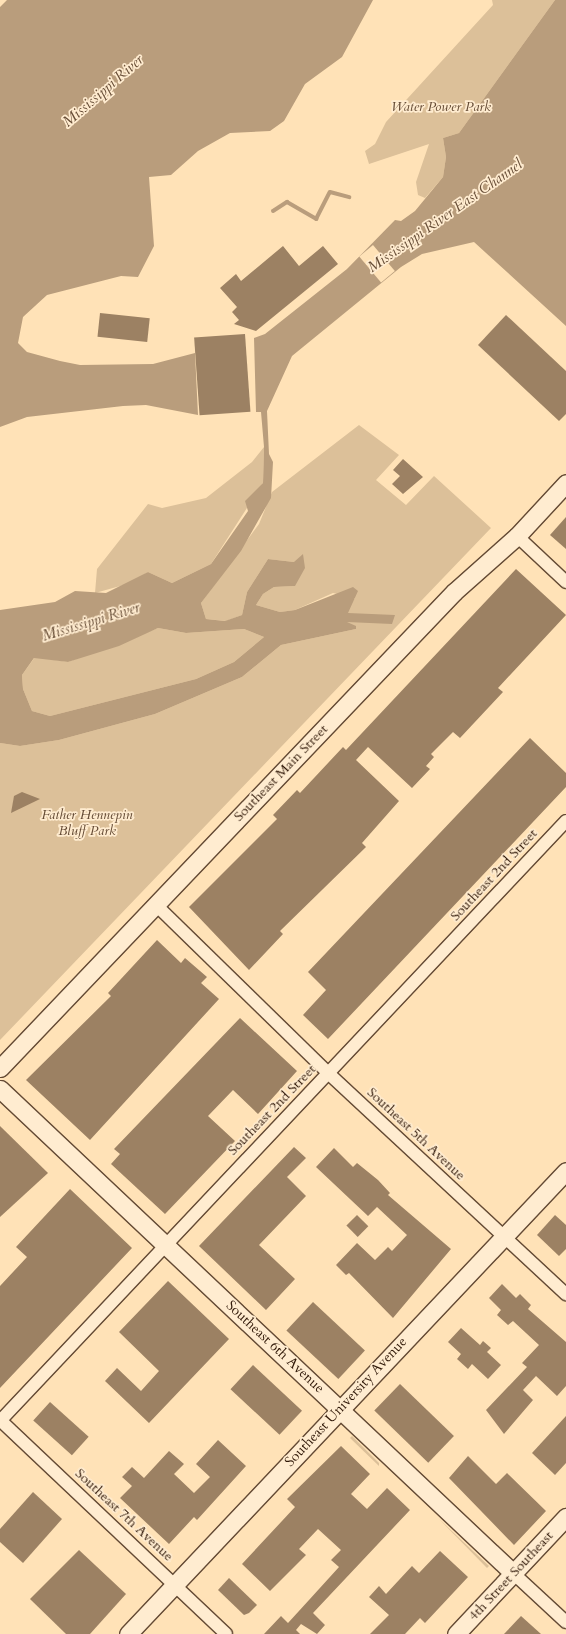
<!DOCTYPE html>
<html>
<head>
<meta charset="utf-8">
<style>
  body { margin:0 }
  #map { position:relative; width:566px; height:1634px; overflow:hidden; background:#ffe2b7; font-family:Cardo,serif }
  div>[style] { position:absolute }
  .green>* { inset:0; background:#dcc099 }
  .water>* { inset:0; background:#b99d7c }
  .pier>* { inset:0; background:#ffe2b7; transform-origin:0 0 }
  .stream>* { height:4px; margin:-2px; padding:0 2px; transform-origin:2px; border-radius:2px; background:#b99d7c }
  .building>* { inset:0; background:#9c8163; transform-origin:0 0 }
  .roads { filter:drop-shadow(1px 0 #644a34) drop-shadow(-1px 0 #644a34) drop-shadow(0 1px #644a34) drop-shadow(0 -1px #644a34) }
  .street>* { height:12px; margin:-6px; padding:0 6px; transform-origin:6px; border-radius:6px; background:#ffecd0 }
  .secondary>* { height:17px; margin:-8.5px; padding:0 8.5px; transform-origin:8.5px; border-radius:8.5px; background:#ffecd0 }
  span { translate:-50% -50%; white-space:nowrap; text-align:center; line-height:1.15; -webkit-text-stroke:3.5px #ffecd0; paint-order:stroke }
  .park-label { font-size:14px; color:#644a34; font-style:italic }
  .street-label { font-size:14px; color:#301808 }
  .water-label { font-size:15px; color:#674d36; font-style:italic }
</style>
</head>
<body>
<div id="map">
  <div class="green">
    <div style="clip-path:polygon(492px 0,555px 0,459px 133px,443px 138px,446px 157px,443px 177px,425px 198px,418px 195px,416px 182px,429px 144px,369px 164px,365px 151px,375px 144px,386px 122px,493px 5px)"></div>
    <div style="clip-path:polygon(359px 425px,399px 455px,376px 480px,406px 505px,434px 476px,491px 528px,0 1040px,0 743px,20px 746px,59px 740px,155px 714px,242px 677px,281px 645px,356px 629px,347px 623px,348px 607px,355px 598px,333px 593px,295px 610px,280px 612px,256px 605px,263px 594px,274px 587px,295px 586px,294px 562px,268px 559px,247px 592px,242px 615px,226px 621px,206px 619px,201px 603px,259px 524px,272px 492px)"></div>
    <div style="clip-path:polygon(264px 447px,263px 483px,211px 564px,172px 583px,148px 572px,131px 583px,95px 593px,97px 569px,148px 504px,162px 508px,206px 498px,252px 462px)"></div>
    <div style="clip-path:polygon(158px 628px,186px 633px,244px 629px,264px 637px,234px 662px,196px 679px,50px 716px,32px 711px,23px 689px,22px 675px,35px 657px,68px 662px)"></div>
    <div style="clip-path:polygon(352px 1436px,379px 1463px,379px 1466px,350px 1438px)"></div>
    <div style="clip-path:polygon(438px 1518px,489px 1566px,487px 1568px)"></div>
  </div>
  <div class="water">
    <div style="clip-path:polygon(7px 0,373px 0,342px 57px,305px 84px,284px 121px,270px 131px,230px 133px,198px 151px,171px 175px,149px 177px,154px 246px,138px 277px,121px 276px,47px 295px,23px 317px,18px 343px,27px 352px,60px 361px,80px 365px,153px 364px,195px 353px,198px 415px,146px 405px,123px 406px,27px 417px,0 427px,0 7px)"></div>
    <div style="clip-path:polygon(evenodd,555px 0,566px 0,566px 326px,474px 242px,422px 254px,401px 267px,292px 356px,267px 411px,269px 454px,273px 462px,271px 498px,241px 551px,201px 603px,206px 619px,225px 621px,242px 615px,247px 592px,268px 559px,294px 562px,303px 554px,305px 568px,295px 586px,274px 587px,263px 594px,256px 605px,280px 612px,295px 610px,353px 587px,358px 591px,348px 613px,395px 615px,392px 624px,347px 622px,356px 626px,356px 629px,281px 645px,242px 677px,155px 714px,59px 740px,20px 746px,0 743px,0 610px,55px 602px,75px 591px,106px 593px,148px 572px,172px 583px,211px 564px,248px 511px,245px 501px,263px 483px,264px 447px,261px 412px,256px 412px,254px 338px,265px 334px,347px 269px,395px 220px,401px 221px,415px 211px,443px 177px,446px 157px,443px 138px,459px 133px,555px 0,158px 628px,186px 633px,244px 629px,264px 637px,234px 662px,196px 679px,50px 716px,32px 711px,23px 689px,22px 675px,34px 658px,68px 662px,119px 646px,158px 628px)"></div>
  </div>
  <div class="pier">
    <div style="left:373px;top:245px;width:34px;height:18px;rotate:50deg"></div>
  </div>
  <div class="stream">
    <div style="left:273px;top:211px;width:17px;rotate:-33deg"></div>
    <div style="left:287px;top:202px;width:34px;rotate:30deg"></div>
    <div style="left:316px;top:219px;width:30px;rotate:-63deg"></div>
    <div style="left:330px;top:192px;width:20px;rotate:15deg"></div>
  </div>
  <div class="building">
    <div style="clip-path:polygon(283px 246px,299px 266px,323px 246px,338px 264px,256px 331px,234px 324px,239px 320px,232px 312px,237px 307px,220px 288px,236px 274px,241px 281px)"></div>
    <div style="left:100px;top:313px;width:50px;height:24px;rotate:6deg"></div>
    <div style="clip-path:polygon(506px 315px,566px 371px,566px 414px,559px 421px,478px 345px)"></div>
    <div style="left:245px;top:334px;width:78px;height:51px;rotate:86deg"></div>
    <div style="clip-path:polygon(403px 459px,423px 477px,403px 494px,392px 484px,400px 476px,393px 470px)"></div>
    <div style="clip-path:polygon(566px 517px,566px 549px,550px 535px)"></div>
    <div style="clip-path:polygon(516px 569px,566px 615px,498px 688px,503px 692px,460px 738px,453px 732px,431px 754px,434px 757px,426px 766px,430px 769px,412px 788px,368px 747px,356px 760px,399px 801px,362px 843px,366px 847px,280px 931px,283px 934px,249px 970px,189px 907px,277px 819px,273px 815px,297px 790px,300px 793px,343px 747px,346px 750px)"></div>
    <div style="clip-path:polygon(530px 738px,566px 773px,566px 787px,328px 1039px,303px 1015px,326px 990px,308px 972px)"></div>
    <div style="clip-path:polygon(22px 792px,40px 799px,11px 813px,14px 796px)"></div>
    <div style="clip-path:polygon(157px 940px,181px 963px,185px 958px,207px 977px,201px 983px,219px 999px,90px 1140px,26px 1080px,111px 996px,108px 993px)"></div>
    <div style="clip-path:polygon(240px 1018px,297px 1071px,258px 1114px,233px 1090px,208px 1116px,235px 1141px,165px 1214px,111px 1164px,120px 1154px,114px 1149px)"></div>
    <div style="clip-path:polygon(0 1126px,48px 1173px,0 1217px)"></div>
    <div style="clip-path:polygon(294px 1147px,306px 1158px,287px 1177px,306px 1196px,259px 1245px,295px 1279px,266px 1310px,199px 1246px)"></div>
    <div style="clip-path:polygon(334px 1148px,353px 1167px,357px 1163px,378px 1180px,390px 1193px,388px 1195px,451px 1249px,393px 1318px,349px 1273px,346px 1275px,336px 1265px,357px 1243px,375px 1260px,388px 1247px,392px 1251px,407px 1235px,377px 1207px,368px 1216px,316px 1167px)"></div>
    <div style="clip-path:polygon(70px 1189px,132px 1248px,0 1388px,0 1286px,27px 1257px,16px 1247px)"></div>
    <div style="left:357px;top:1215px;width:16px;height:15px;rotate:45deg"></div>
    <div style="clip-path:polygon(555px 1215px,566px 1225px,566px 1249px,559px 1256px,537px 1235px)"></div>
    <div style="clip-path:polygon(168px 1281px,229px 1339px,149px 1423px,105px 1381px,117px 1368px,141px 1391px,159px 1371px,119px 1332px)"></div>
    <div style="clip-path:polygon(502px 1284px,516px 1298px,520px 1294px,531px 1305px,528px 1309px,566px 1342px,566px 1386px,557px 1396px,536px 1376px,523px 1390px,533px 1400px,504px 1434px,486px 1410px,527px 1367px,522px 1363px,539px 1345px,513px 1321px,508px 1325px,497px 1315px,501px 1310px,489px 1298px)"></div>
    <div style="left:313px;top:1302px;width:71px;height:39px;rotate:43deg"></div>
    <div style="clip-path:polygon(461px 1328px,480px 1345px,483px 1341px,491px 1348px,487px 1352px,501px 1365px,488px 1379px,472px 1364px,468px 1369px,457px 1359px,461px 1354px,448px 1342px)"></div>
    <div style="left:253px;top:1365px;width:67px;height:33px;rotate:43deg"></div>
    <div style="left:400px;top:1384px;width:75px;height:37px;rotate:44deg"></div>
    <div style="left:50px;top:1402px;width:52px;height:25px;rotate:42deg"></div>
    <div style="clip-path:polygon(566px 1416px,566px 1463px,555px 1475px,532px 1453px)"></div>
    <div style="clip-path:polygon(218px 1440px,246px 1466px,197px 1520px,194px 1517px,169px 1544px,120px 1498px,132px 1486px,122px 1477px,132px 1467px,144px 1478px,169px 1451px,184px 1464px,174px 1474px,194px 1493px,210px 1477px,196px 1464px)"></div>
    <div style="clip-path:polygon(341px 1446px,370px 1474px,351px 1494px,367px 1509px,387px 1488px,410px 1510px,313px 1613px,325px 1625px,317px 1634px,301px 1624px,296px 1630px,300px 1634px,264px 1634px,281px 1616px,288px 1623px,309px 1600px,339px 1567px,331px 1560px,341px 1550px,318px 1529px,299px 1549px,306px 1555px,270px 1591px,242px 1564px,295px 1507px,287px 1499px)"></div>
    <div style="clip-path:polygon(468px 1456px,496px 1484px,507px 1473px,546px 1511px,514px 1545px,449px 1478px)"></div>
    <div style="clip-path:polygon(33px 1492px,62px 1519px,23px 1563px,0 1542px,0 1529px)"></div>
    <div style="clip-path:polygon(79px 1550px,126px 1594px,90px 1634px,66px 1634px,30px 1599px)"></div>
    <div style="clip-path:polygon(440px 1551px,468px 1577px,425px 1623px,420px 1618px,405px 1634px,370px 1634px,389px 1615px,369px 1597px,379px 1586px,386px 1594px,412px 1566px,419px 1573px)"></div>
    <div style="clip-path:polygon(229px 1578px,257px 1605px,249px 1613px,244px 1615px,218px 1590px)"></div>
    <div style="clip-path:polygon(521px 1616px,541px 1634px,504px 1634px)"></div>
  </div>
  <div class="roads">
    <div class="street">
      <div style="left:517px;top:536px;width:67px;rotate:43.2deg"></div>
      <div style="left:156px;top:905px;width:240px;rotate:44.3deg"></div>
      <div style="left:328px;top:1073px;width:325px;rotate:42.9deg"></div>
      <div style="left:0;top:1420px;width:311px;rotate:43.4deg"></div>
      <div style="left:0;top:1421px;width:825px;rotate:-46.67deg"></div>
      <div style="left:513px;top:1573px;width:72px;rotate:42.8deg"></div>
    </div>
    <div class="secondary">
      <div style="left:0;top:1068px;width:658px;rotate:-46.36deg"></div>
      <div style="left:454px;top:592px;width:84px;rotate:-41.6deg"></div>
      <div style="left:517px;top:536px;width:72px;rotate:-47.2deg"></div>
      <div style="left:0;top:1089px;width:705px;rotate:43.33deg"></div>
      <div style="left:128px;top:1634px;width:637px;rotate:-46.59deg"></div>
      <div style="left:456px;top:1634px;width:161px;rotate:-46.8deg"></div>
    </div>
  </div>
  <div class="park-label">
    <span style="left:441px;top:107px">Water Power Park</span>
    <span style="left:87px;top:823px">Father Hennepin<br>Bluff Park</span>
  </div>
  <div class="street-label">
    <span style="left:281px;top:773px;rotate:-46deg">Southeast Main Street</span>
    <span style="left:494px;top:875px;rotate:-47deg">Southeast 2nd Street</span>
    <span style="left:272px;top:1110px;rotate:-46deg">Southeast 2nd Street</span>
    <span style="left:416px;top:1134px;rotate:43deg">Southeast 5th Avenue</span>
    <span style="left:275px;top:1347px;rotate:43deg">Southeast 6th Avenue</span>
    <span style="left:346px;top:1402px;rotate:-47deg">Southeast University Avenue</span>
    <span style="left:124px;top:1515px;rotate:43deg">Southeast 7th Avenue</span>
    <span style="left:511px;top:1576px;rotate:-47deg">4th Street Southeast</span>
  </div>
  <div class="water-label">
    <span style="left:103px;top:91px;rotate:-41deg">Mississippi River</span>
    <span style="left:445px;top:216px;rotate:-35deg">Mississippi River East Channel</span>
    <span style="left:91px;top:622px;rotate:-17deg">Mississippi River</span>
  </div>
</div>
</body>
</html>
